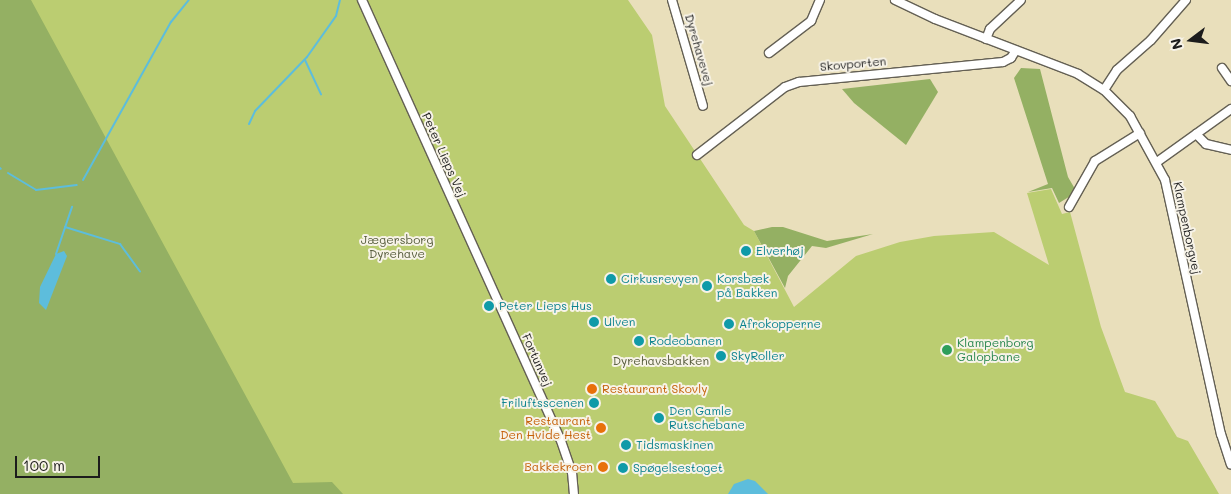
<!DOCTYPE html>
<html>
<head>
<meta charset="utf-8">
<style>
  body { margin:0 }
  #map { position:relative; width:1231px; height:494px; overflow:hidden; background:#e9dfbb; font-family:Mali,sans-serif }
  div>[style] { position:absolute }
  .green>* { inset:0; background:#bbcd71 }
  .forest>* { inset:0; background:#94b063 }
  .water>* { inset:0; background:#5dbddc }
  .stream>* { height:2px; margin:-1px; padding:0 1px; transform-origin:1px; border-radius:1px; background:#5dbddc }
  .roads { filter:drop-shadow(1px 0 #646054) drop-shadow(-1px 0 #646054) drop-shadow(0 1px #646054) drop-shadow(0 -1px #646054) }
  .minor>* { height:8px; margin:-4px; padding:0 4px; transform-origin:4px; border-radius:4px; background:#fff }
  .dots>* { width:14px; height:14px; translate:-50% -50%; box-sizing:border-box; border:2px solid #f7f3e8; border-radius:50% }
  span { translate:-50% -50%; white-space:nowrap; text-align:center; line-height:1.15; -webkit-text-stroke:4px #f7f3e8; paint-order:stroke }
  .street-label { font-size:12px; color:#1c1c1c }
  .park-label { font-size:12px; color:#545a3a }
  .culture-label { font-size:12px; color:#0d838f }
  .left { translate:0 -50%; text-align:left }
  .right { translate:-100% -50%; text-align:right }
  .leisure-label { font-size:12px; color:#27864d }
  .food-label { font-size:12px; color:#c56008 }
  .north { position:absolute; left:1166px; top:15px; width:50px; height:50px; -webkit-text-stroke:4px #f7f3e8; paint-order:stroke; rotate:255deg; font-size:14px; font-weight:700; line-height:20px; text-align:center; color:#1c1c1c }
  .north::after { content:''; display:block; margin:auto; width:18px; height:22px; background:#1c1c1c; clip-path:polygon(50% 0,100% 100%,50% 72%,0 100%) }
  .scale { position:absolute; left:15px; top:456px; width:85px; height:22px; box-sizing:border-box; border:2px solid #1c1c1c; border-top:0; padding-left:6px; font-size:15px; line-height:18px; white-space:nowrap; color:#1c1c1c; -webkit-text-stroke:4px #f7f3e8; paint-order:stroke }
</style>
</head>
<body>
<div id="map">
  <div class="green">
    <div style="clip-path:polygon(0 0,628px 0,652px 35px,665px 106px,744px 225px,754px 231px,794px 307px,856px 256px,900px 242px,934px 236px,994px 232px,1049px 265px,1027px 193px,1051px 189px,1062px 214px,1070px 212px,1101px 327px,1125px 392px,1155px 401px,1177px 437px,1188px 441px,1219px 494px,0 494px)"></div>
  </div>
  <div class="forest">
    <div style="clip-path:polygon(0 0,31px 0,293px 483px,332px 482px,343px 494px,0 494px)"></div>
    <div style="clip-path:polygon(1021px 68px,1040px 69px,1068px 177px,1075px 189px,1072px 195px,1059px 203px,1052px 188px,1028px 192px,1048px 184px,1014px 78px)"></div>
    <div style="clip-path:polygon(930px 79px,938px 92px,906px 145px,854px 103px,842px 89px)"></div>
    <div style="clip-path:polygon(772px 227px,783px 227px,827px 241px,873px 234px,826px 248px,812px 246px,788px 276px,785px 288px,754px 231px)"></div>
  </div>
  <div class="water">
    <div style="clip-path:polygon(64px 251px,67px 256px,46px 310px,39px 303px,40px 287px,56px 254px)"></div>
    <div style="clip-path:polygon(748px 479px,755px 481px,768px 494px,728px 494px,734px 484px)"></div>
  </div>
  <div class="stream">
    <div style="left:305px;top:60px;width:38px;rotate:65deg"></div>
    <div style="left:249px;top:124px;width:14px;rotate:-65deg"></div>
    <div style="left:255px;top:111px;width:75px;rotate:-46.1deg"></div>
    <div style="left:307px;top:57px;width:50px;rotate:-54.7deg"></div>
    <div style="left:336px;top:16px;width:16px;rotate:-76deg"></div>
    <div style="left:0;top:168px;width:1px;rotate:45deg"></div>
    <div style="left:8px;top:173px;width:33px;rotate:31deg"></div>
    <div style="left:36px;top:190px;width:41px;rotate:-7deg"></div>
    <div style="left:83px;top:180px;width:181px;rotate:-60.9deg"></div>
    <div style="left:171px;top:22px;width:28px;rotate:-51deg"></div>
    <div style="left:65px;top:227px;width:58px;rotate:17.2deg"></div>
    <div style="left:120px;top:244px;width:34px;rotate:54deg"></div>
    <div style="left:56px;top:254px;width:50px;rotate:-71.2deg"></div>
  </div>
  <div class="roads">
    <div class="minor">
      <div style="left:362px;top:0;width:481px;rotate:65.7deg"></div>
      <div style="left:560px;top:438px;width:36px;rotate:71deg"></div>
      <div style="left:572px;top:472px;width:22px;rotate:85deg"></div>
      <div style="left:672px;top:0;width:110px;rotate:73.7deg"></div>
      <div style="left:895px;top:0;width:44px;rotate:25.4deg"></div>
      <div style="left:935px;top:19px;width:153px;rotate:21deg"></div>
      <div style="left:1078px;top:74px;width:31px;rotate:32deg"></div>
      <div style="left:1104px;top:90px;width:37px;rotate:45deg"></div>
      <div style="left:1130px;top:116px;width:73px;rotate:61.3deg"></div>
      <div style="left:1165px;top:180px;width:260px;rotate:77.6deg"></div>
      <div style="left:1221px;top:434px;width:32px;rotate:72deg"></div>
      <div style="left:986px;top:39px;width:11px;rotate:-68deg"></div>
      <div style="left:990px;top:29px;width:42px;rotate:-43.1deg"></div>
      <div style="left:769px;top:53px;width:53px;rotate:-37.3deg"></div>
      <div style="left:811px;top:21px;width:23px;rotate:-67deg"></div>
      <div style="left:1222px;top:68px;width:16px;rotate:55deg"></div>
      <div style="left:1104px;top:90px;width:24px;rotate:-57deg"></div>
      <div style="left:1117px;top:70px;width:45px;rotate:-41.4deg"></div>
      <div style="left:1151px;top:40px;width:53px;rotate:-48.8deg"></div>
      <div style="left:1196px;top:134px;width:14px;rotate:45deg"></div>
      <div style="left:1206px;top:144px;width:26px;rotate:13deg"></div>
      <div style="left:697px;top:155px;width:111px;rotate:-37.7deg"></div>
      <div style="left:785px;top:87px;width:15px;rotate:-20deg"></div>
      <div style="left:799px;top:82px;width:205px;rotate:-5.6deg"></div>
      <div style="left:1003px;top:62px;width:9px;rotate:-27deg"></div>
      <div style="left:1011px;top:58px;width:9px;rotate:-58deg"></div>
      <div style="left:1157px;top:162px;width:91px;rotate:-35.6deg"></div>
      <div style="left:1069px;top:207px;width:53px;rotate:-60.5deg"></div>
      <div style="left:1095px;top:161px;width:53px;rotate:-31.9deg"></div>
    </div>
  </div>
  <div class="dots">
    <div style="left:746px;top:251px;background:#0f9aa8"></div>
    <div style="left:611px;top:279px;background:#0f9aa8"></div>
    <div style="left:707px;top:286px;background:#0f9aa8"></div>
    <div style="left:489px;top:306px;background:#0f9aa8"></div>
    <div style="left:594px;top:322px;background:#0f9aa8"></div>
    <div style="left:729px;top:324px;background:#0f9aa8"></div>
    <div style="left:639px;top:341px;background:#0f9aa8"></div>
    <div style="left:947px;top:350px;background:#2e9e5b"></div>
    <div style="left:721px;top:356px;background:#0f9aa8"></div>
    <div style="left:592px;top:389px;background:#e8710a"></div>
    <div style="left:594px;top:403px;background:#0f9aa8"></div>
    <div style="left:659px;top:418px;background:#0f9aa8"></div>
    <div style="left:601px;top:428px;background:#e8710a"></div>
    <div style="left:626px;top:445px;background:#0f9aa8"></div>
    <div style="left:603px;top:467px;background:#e8710a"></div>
    <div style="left:623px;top:468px;background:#0f9aa8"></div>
  </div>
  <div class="street-label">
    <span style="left:699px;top:50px;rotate:74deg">Dyrehavevej</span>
    <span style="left:853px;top:64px;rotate:-5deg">Skovporten</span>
    <span style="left:444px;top:155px;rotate:66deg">Peter Lieps Vej</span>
    <span style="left:1187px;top:228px;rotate:78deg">Klampenborgvej</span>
    <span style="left:537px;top:360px;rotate:66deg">Fortunvej</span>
  </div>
  <div class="park-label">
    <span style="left:397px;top:247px">Jægersborg<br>Dyrehave</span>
    <span style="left:661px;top:361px">Dyrehavsbakken</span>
  </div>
  <div class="culture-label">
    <span class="left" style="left:756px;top:251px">Elverhøj</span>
    <span class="left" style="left:621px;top:279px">Cirkusrevyen</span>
    <span class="left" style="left:717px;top:286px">Korsbæk<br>på Bakken</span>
    <span class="left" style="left:499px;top:306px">Peter Lieps Hus</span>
    <span class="left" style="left:604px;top:322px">Ulven</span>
    <span class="left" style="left:739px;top:324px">Afrokopperne</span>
    <span class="left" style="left:649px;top:341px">Rodeobanen</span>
    <span class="left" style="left:731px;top:356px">SkyRoller</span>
    <span class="right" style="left:584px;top:403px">Friluftsscenen</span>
    <span class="left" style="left:669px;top:418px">Den Gamle<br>Rutschebane</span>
    <span class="left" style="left:636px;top:445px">Tidsmaskinen</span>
    <span class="left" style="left:633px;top:468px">Spøgelsestoget</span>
  </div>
  <div class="leisure-label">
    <span class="left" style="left:957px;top:350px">Klampenborg<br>Galopbane</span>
  </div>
  <div class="food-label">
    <span class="left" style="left:602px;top:389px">Restaurant Skovly</span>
    <span class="right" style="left:591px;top:428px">Restaurant<br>Den Hvide Hest</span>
    <span class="right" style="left:593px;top:467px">Bakkekroen</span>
  </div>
  <div class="north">N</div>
  <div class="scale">100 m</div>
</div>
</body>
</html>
